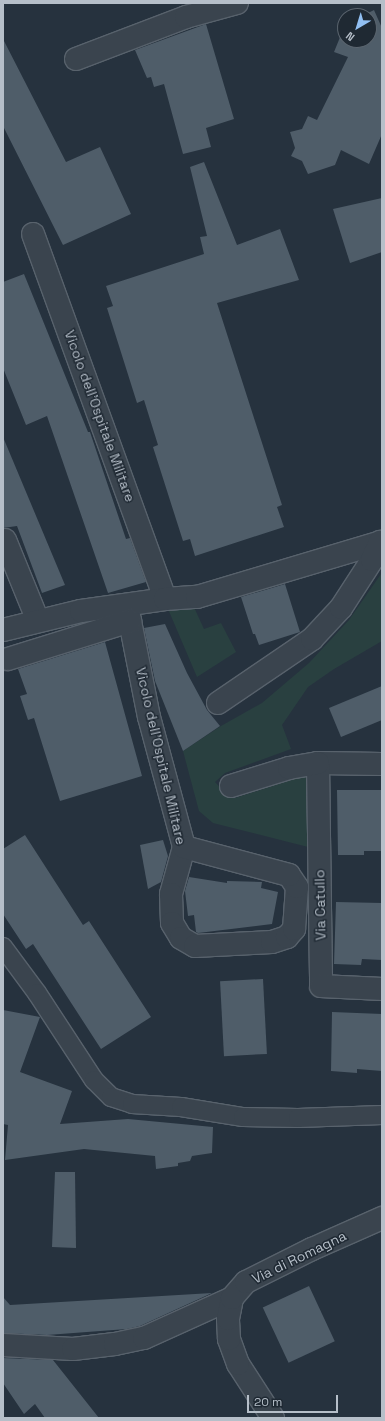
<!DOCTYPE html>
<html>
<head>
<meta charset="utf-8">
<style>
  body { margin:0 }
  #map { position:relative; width:385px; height:1421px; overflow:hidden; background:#26323e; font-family:"Space Grotesk",sans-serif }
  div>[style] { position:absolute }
  .green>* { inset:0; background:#294040 }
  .building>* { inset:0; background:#4f5d69; transform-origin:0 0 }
  .roads { filter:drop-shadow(1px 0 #58626c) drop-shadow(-1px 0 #58626c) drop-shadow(0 1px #58626c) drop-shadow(0 -1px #58626c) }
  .lane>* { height:18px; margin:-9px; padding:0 9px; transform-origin:9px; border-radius:9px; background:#3a444e }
  .street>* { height:22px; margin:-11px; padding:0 11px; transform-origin:11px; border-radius:11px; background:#3a444e }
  span { translate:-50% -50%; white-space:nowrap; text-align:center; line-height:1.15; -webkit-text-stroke:3px #1f2933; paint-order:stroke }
  .street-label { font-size:14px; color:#b6bfc9 }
  .frame { position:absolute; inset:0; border:4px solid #b6bfc9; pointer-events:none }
  .north { position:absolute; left:337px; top:8px; width:40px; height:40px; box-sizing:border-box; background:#1f2933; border:1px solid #5b656f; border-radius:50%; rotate:218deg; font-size:11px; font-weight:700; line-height:16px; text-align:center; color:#b6bfc9 }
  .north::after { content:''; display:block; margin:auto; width:14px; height:18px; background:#91bff2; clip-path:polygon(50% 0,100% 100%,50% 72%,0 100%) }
  .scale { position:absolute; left:247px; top:1395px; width:91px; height:18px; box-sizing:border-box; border:2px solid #b6bfc9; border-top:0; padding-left:5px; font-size:12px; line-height:14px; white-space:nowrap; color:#b6bfc9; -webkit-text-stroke:3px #1f2933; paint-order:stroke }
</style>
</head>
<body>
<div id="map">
  <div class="green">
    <div style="clip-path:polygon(381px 574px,382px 641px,334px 669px,308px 687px,282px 725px,291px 749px,225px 773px,215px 782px,227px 795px,235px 798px,310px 774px,312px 848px,213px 823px,199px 811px,183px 751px,221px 726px,262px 703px,309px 663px,349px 620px)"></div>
    <div style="clip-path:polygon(193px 605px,204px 629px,221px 623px,236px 652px,197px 677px,168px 609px)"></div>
  </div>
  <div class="building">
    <div style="clip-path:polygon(374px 10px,382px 28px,382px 134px,369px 164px,341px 150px,335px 165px,308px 174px,302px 161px,291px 156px,295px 148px,290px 132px,302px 129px,308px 116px,317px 120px,348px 57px,334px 52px,345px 25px,345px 40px,369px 40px,369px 16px,362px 16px)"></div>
    <div style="clip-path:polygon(206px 24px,234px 119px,206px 128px,211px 147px,183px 154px,164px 84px,154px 87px,151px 77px,147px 78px,135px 50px)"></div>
    <div style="clip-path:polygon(3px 39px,66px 162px,100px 147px,131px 214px,63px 245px,3px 126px)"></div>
    <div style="clip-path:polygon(204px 162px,237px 245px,280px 229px,299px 280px,217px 303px,282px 505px,277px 507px,284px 527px,195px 556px,190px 539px,183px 541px,153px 447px,158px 445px,144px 400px,137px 403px,107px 308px,113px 306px,106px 286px,204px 254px,200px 237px,207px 236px,190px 167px)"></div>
    <div style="clip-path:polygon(382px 198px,382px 252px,350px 263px,333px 209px)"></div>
    <div style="clip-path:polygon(24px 274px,88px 432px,90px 432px,126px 539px,130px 538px,146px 582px,108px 593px,47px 416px,26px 425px,3px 368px,3px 282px)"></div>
    <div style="clip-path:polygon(3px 437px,65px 585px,42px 593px,17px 526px,3px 528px)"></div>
    <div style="clip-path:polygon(285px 584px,300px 632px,259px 645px,255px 634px,253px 634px,241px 597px)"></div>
    <div style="clip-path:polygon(165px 624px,187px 673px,207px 710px,220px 726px,183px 751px,155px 681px,144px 628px)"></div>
    <div style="clip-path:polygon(105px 642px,142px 776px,60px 801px,34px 718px,28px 720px,20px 696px,27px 694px,18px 669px)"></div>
    <div style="clip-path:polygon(382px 686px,382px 720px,341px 737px,329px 708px)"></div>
    <div style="clip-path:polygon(337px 790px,382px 790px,382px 851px,364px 851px,364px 855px,338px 855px)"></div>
    <div style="clip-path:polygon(25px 835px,83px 925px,89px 921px,151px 1017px,101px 1049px,33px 944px,26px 949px,3px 914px,3px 849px)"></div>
    <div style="clip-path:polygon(163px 840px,168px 856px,161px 882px,148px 889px,140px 845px)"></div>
    <div style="clip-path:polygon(189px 877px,227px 883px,227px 881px,262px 882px,261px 888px,278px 892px,272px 924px,198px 933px,196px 932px,194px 915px,188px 916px,185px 891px)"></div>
    <div style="clip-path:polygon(336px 902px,382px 903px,382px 960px,362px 959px,361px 965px,334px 964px)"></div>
    <div style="left:263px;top:979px;width:75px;height:43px;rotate:87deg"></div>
    <div style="clip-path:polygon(3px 1010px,40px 1017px,20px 1072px,72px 1091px,60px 1124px,128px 1119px,213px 1127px,212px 1153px,192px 1156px,190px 1161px,178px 1163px,178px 1166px,156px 1169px,155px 1156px,84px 1149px,5px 1160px,8px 1125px,3px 1124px)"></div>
    <div style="clip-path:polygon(332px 1012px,382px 1014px,382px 1071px,357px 1069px,357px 1073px,331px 1071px)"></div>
    <div style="clip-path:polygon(55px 1172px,75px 1172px,76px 1248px,52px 1247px)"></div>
    <div style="left:309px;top:1286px;width:61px;height:51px;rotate:65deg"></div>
    <div style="clip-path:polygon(212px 1293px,140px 1326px,127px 1329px,47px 1335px,3px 1333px,3px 1297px,10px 1305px)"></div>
    <div style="clip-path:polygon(3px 1358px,53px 1360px,99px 1418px,45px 1418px,35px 1404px,24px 1414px,3px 1383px)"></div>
  </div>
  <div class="roads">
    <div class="lane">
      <div style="left:3px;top:947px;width:57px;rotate:53.5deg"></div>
      <div style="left:37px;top:993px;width:104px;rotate:56.8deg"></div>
      <div style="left:94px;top:1080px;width:24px;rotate:45deg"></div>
      <div style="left:111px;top:1097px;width:22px;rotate:18deg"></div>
      <div style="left:132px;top:1104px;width:49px;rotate:3.5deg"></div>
      <div style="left:181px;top:1107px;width:63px;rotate:9.2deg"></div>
      <div style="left:243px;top:1117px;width:55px;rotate:1deg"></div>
      <div style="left:298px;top:1118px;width:84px;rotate:-2deg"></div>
    </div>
    <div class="street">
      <div style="left:76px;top:59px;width:118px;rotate:-20.9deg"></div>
      <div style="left:186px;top:17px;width:53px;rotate:-15.4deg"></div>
      <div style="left:33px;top:234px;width:388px;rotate:70.1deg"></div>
      <div style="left:5px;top:540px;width:87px;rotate:67.8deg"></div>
      <div style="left:127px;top:606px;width:113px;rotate:78.8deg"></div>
      <div style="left:149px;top:717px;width:135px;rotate:74.9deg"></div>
      <div style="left:184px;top:847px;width:49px;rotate:105.5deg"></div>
      <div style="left:171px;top:894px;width:29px;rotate:88deg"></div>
      <div style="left:172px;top:923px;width:17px;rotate:59deg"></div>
      <div style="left:181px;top:938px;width:16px;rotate:30deg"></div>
      <div style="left:195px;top:946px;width:77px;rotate:-3deg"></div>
      <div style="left:272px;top:942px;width:16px;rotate:-18deg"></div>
      <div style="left:287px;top:937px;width:11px;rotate:-49deg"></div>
      <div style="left:294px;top:929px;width:42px;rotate:-85.9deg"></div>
      <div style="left:297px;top:887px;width:14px;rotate:-124deg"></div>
      <div style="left:289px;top:875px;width:109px;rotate:-165.1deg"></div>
      <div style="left:3px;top:630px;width:80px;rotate:-13.7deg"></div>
      <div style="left:81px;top:611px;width:85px;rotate:-8.1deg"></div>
      <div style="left:165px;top:599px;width:32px;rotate:-4deg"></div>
      <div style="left:197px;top:597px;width:193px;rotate:-16.6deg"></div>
      <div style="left:8px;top:659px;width:128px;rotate:-17.3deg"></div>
      <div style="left:218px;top:703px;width:114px;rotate:-34.2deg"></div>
      <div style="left:312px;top:639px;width:42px;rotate:-46.9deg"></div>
      <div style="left:341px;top:608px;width:57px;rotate:-57.1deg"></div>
      <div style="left:372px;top:560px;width:20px;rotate:-66deg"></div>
      <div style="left:382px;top:764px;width:64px;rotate:-179.1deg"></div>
      <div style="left:318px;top:763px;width:223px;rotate:89.2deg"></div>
      <div style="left:321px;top:986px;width:61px;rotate:2.8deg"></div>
      <div style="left:231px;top:786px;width:61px;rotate:-17.2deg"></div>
      <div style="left:289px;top:768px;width:29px;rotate:-10deg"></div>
      <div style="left:3px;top:1345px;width:70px;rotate:3.3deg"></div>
      <div style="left:73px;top:1349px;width:42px;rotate:-6.8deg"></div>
      <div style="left:115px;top:1344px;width:30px;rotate:-12deg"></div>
      <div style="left:144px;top:1338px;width:97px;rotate:-24.4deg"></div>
      <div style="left:273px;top:1418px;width:64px;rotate:-122.9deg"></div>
      <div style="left:238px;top:1364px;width:27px;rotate:-110deg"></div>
      <div style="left:229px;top:1339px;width:20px;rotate:-93deg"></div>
      <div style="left:228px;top:1319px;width:21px;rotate:-79deg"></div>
      <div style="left:232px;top:1298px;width:21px;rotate:-49deg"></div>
      <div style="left:246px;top:1282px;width:74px;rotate:-26.6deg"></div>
      <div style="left:312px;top:1249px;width:77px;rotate:-23.9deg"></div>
    </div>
  </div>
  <div class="street-label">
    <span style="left:100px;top:416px;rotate:70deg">Vicolo dell'Ospitale Militare</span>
    <span style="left:161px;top:756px;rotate:77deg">Vicolo dell'Ospitale Militare</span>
    <span style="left:320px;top:905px;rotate:-91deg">Via Catullo</span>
    <span style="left:299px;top:1257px;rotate:-26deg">Via di Romagna</span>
  </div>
  <div class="frame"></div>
  <div class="north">N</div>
  <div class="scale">20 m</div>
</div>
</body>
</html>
